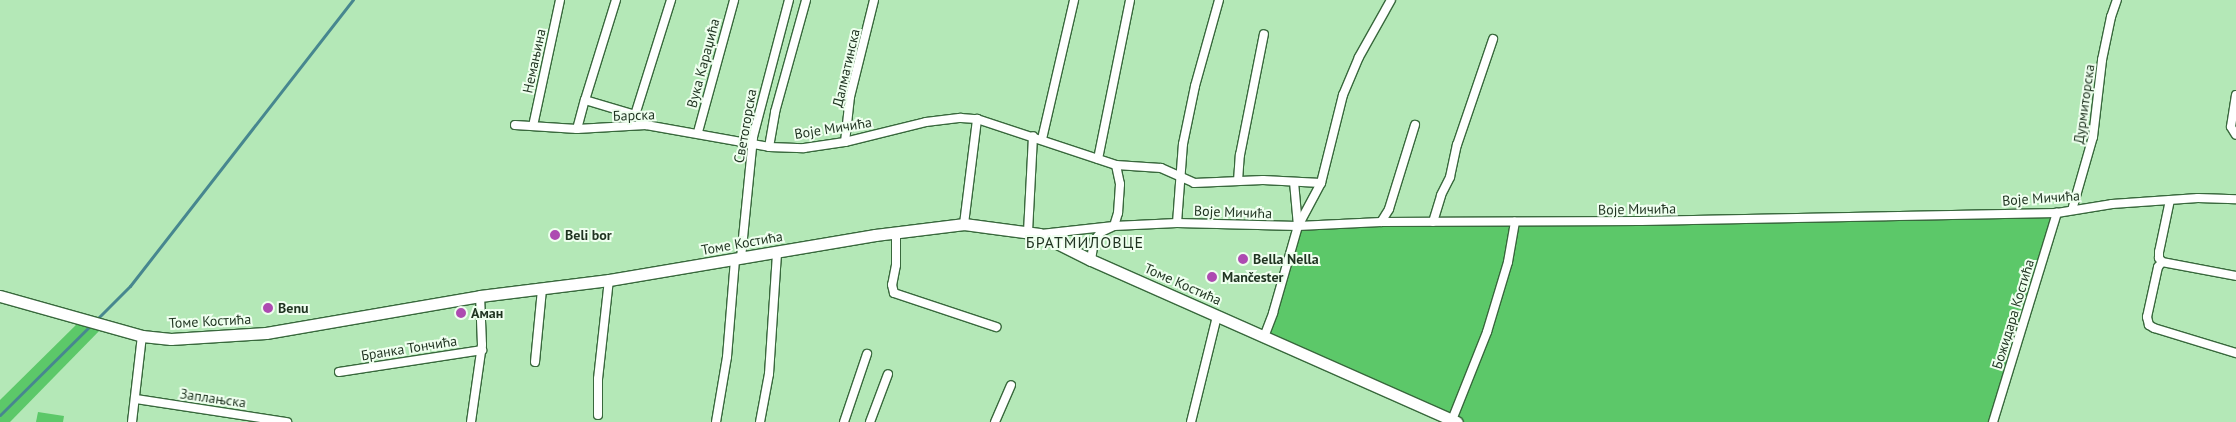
<!DOCTYPE html>
<html>
<head>
<meta charset="utf-8">
<style>
  body { margin:0 }
  #map { position:relative; width:2236px; height:422px; overflow:hidden; background:#b4e8b7; font-family:"PT Sans",sans-serif }
  div>[style] { position:absolute }
  .green>* { inset:0; background:#5cc869 }
  .stream>* { height:3px; margin:-1.5px; padding:0 1.5px; transform-origin:1.5px; border-radius:1.5px; background:#47878f }
  .roads { filter:drop-shadow(1px 0 #38683c) drop-shadow(-1px 0 #38683c) drop-shadow(0 1px #38683c) drop-shadow(0 -1px #38683c) }
  .street>* { height:8px; margin:-4px; padding:0 4px; transform-origin:4px; border-radius:4px; background:#fff }
  .secondary>* { height:11px; margin:-5.5px; padding:0 5.5px; transform-origin:5.5px; border-radius:5.5px; background:#fff }
  .dots>* { width:14px; height:14px; translate:-50% -50%; box-sizing:border-box; border:2px solid #efffef; border-radius:50% }
  span { translate:-50% -50%; white-space:nowrap; text-align:center; line-height:1.15; -webkit-text-stroke:4px #efffef; paint-order:stroke }
  .street-label { font-size:14px; color:#1f3320 }
  .poi-label { font-size:14px; color:#1f3320; font-weight:700 }
  .left { translate:0 -50%; text-align:left }
  .quarter-label { font-size:16px; color:#1f3320; letter-spacing:1px }
</style>
</head>
<body>
<div id="map">
  <div class="green">
    <div style="clip-path:polygon(2057px 213px,1993px 422px,1457px 422px,1264px 337px,1298px 226px)"></div>
    <div style="clip-path:polygon(81px 320px,103px 327px,10px 422px,0 422px,0 400px)"></div>
    <div style="clip-path:polygon(38px 412px,64px 416px,63px 422px,36px 422px)"></div>
  </div>
  <div class="stream">
    <div style="left:96px;top:320px;width:48px;rotate:-45deg"></div>
    <div style="left:130px;top:286px;width:363px;rotate:-52.1deg"></div>
    <div style="left:0;top:415px;width:129px;rotate:-44.7deg"></div>
  </div>
  <div class="roads">
    <div class="street">
      <div style="left:2236px;top:95px;width:32px;rotate:99deg"></div>
      <div style="left:2231px;top:127px;width:9px;rotate:58deg"></div>
      <div style="left:585px;top:100px;width:105px;rotate:-72.8deg"></div>
      <div style="left:635px;top:115px;width:121px;rotate:-72.6deg"></div>
      <div style="left:515px;top:125px;width:62px;rotate:3.7deg"></div>
      <div style="left:577px;top:129px;width:69px;rotate:-3.3deg"></div>
      <div style="left:646px;top:125px;width:125px;rotate:10.1deg"></div>
      <div style="left:769px;top:147px;width:35px;rotate:2deg"></div>
      <div style="left:804px;top:148px;width:41px;rotate:-8.3deg"></div>
      <div style="left:845px;top:142px;width:83px;rotate:-13.9deg"></div>
      <div style="left:926px;top:122px;width:35px;rotate:-7deg"></div>
      <div style="left:961px;top:118px;width:16px;rotate:4deg"></div>
      <div style="left:533px;top:126px;width:129px;rotate:-77.9deg"></div>
      <div style="left:577px;top:129px;width:30px;rotate:-75deg"></div>
      <div style="left:585px;top:100px;width:52px;rotate:16.7deg"></div>
      <div style="left:635px;top:115px;width:15px;rotate:42deg"></div>
      <div style="left:698px;top:132px;width:137px;rotate:-74.7deg"></div>
      <div style="left:1042px;top:139px;width:143px;rotate:-77deg"></div>
      <div style="left:845px;top:142px;width:45px;rotate:-83.7deg"></div>
      <div style="left:850px;top:97px;width:100px;rotate:-76.1deg"></div>
      <div style="left:769px;top:147px;width:36px;rotate:-80deg"></div>
      <div style="left:775px;top:112px;width:116px;rotate:-74.5deg"></div>
      <div style="left:1098px;top:159px;width:162px;rotate:-78.6deg"></div>
      <div style="left:1238px;top:181px;width:26px;rotate:-86deg"></div>
      <div style="left:1240px;top:155px;width:123px;rotate:-78.8deg"></div>
      <div style="left:1294px;top:182px;width:44px;rotate:84.8deg"></div>
      <div style="left:2170px;top:200px;width:53px;rotate:101.9deg"></div>
      <div style="left:2159px;top:252px;width:6px;rotate:90deg"></div>
      <div style="left:2159px;top:258px;width:5px;rotate:53deg"></div>
      <div style="left:2162px;top:262px;width:75px;rotate:10.7deg"></div>
      <div style="left:2072px;top:210px;width:76px;rotate:-74deg"></div>
      <div style="left:2093px;top:137px;width:78px;rotate:-83.3deg"></div>
      <div style="left:2102px;top:60px;width:44px;rotate:-78.2deg"></div>
      <div style="left:2111px;top:17px;width:18px;rotate:-71deg"></div>
      <div style="left:1381px;top:222px;width:15px;rotate:-58deg"></div>
      <div style="left:1389px;top:209px;width:88px;rotate:-72.8deg"></div>
      <div style="left:1433px;top:222px;width:28px;rotate:-73deg"></div>
      <div style="left:1441px;top:195px;width:20px;rotate:-63deg"></div>
      <div style="left:1450px;top:177px;width:33px;rotate:-78deg"></div>
      <div style="left:1457px;top:145px;width:112px;rotate:-71.2deg"></div>
      <div style="left:1177px;top:223px;width:79px;rotate:-85.7deg"></div>
      <div style="left:1183px;top:144px;width:59px;rotate:-78.3deg"></div>
      <div style="left:1195px;top:86px;width:89px;rotate:-74.4deg"></div>
      <div style="left:964px;top:224px;width:106px;rotate:-82.9deg"></div>
      <div style="left:977px;top:119px;width:146px;rotate:18.3deg"></div>
      <div style="left:1116px;top:165px;width:45px;rotate:3.8deg"></div>
      <div style="left:1161px;top:168px;width:36px;rotate:24deg"></div>
      <div style="left:1194px;top:183px;width:69px;rotate:-2.5deg"></div>
      <div style="left:1263px;top:180px;width:58px;rotate:3deg"></div>
      <div style="left:896px;top:232px;width:33px;rotate:90deg"></div>
      <div style="left:896px;top:265px;width:20px;rotate:101deg"></div>
      <div style="left:892px;top:285px;width:8px;rotate:76deg"></div>
      <div style="left:894px;top:293px;width:108px;rotate:18.4deg"></div>
      <div style="left:1028px;top:232px;width:96px;rotate:-87deg"></div>
      <div style="left:1041px;top:234px;width:73px;rotate:-6.3deg"></div>
      <div style="left:1114px;top:226px;width:63px;rotate:-2.7deg"></div>
      <div style="left:1177px;top:223px;width:121px;rotate:1.4deg"></div>
      <div style="left:1298px;top:226px;width:83px;rotate:-2.8deg"></div>
      <div style="left:1381px;top:222px;width:260px;rotate:-0.2deg"></div>
      <div style="left:1641px;top:221px;width:416px;rotate:-1.1deg"></div>
      <div style="left:2057px;top:213px;width:56px;rotate:-9.3deg"></div>
      <div style="left:2112px;top:204px;width:86px;rotate:-4deg"></div>
      <div style="left:2198px;top:198px;width:38px;rotate:2deg"></div>
      <div style="left:741px;top:258px;width:122px;rotate:-84.3deg"></div>
      <div style="left:753px;top:137px;width:142px;rotate:-75.3deg"></div>
      <div style="left:1091px;top:260px;width:19px;rotate:-81deg"></div>
      <div style="left:1094px;top:241px;width:11px;rotate:-52deg"></div>
      <div style="left:1101px;top:232px;width:14px;rotate:-25deg"></div>
      <div style="left:1114px;top:226px;width:14px;rotate:-73deg"></div>
      <div style="left:1118px;top:213px;width:29px;rotate:-86deg"></div>
      <div style="left:1120px;top:184px;width:19px;rotate:-102deg"></div>
      <div style="left:2162px;top:262px;width:6px;rotate:129deg"></div>
      <div style="left:2158px;top:267px;width:51px;rotate:102.4deg"></div>
      <div style="left:2147px;top:317px;width:8px;rotate:76deg"></div>
      <div style="left:2149px;top:325px;width:6px;rotate:31deg"></div>
      <div style="left:2154px;top:328px;width:86px;rotate:17deg"></div>
      <div style="left:1264px;top:337px;width:26px;rotate:-69deg"></div>
      <div style="left:1273px;top:313px;width:91px;rotate:-74deg"></div>
      <div style="left:1298px;top:226px;width:49px;rotate:-61.9deg"></div>
      <div style="left:1321px;top:183px;width:91px;rotate:-76deg"></div>
      <div style="left:1343px;top:95px;width:41px;rotate:-67.2deg"></div>
      <div style="left:1359px;top:57px;width:65px;rotate:-60.7deg"></div>
      <div style="left:535px;top:362px;width:73px;rotate:-84.5deg"></div>
      <div style="left:339px;top:372px;width:145px;rotate:-8.7deg"></div>
      <div style="left:136px;top:399px;width:153px;rotate:8.7deg"></div>
      <div style="left:598px;top:415px;width:36px;rotate:-90deg"></div>
      <div style="left:598px;top:379px;width:100px;rotate:-83.7deg"></div>
      <div style="left:1452px;top:420px;width:95px;rotate:-68.3deg"></div>
      <div style="left:1487px;top:332px;width:73px;rotate:-73.3deg"></div>
      <div style="left:1508px;top:262px;width:41px;rotate:-80.1deg"></div>
      <div style="left:132px;top:422px;width:87px;rotate:-83.4deg"></div>
      <div style="left:471px;top:422px;width:78px;rotate:-81.9deg"></div>
      <div style="left:482px;top:345px;width:49px;rotate:-92.3deg"></div>
      <div style="left:716px;top:422px;width:66px;rotate:-80.4deg"></div>
      <div style="left:727px;top:357px;width:97px;rotate:-85.3deg"></div>
      <div style="left:760px;top:422px;width:49px;rotate:-79.4deg"></div>
      <div style="left:769px;top:374px;width:121px;rotate:-86.2deg"></div>
      <div style="left:844px;top:422px;width:72px;rotate:-71.3deg"></div>
      <div style="left:870px;top:422px;width:51px;rotate:-69.4deg"></div>
      <div style="left:995px;top:422px;width:40px;rotate:-66.6deg"></div>
      <div style="left:1191px;top:422px;width:109px;rotate:-76.2deg"></div>
      <div style="left:1993px;top:422px;width:219px;rotate:-73deg"></div>
    </div>
    <div class="secondary">
      <div style="left:0;top:296px;width:148px;rotate:15.7deg"></div>
      <div style="left:142px;top:336px;width:29px;rotate:6deg"></div>
      <div style="left:171px;top:339px;width:95px;rotate:-3.6deg"></div>
      <div style="left:266px;top:333px;width:217px;rotate:-9.8deg"></div>
      <div style="left:480px;top:296px;width:130px;rotate:-7.1deg"></div>
      <div style="left:609px;top:280px;width:270px;rotate:-9.6deg"></div>
      <div style="left:875px;top:235px;width:90px;rotate:-7deg"></div>
      <div style="left:964px;top:224px;width:76px;rotate:7.6deg"></div>
      <div style="left:1039px;top:234px;width:58px;rotate:26.6deg"></div>
      <div style="left:1091px;top:260px;width:400px;rotate:23.9deg"></div>
    </div>
  </div>
  <div class="dots">
    <div style="left:555px;top:235px;background:#ad4bb1"></div>
    <div style="left:1243px;top:259px;background:#ad4bb1"></div>
    <div style="left:1212px;top:277px;background:#ad4bb1"></div>
    <div style="left:268px;top:308px;background:#ad4bb1"></div>
    <div style="left:461px;top:313px;background:#ad4bb1"></div>
  </div>
  <div class="street-label">
    <span style="left:534px;top:61px;rotate:-78deg">Немањина</span>
    <span style="left:703px;top:63px;rotate:-75deg">Вука Караџића</span>
    <span style="left:846px;top:68px;rotate:-77deg">Далматинска</span>
    <span style="left:2084px;top:104px;rotate:-82deg">Дурмиторска</span>
    <span style="left:634px;top:115px;rotate:-2deg">Барска</span>
    <span style="left:745px;top:126px;rotate:-80deg">Светогорска</span>
    <span style="left:833px;top:128px;rotate:-9deg">Воје Мичића</span>
    <span style="left:2041px;top:198px;rotate:-4deg">Воје Мичића</span>
    <span style="left:1637px;top:209px;rotate:-1deg">Воје Мичића</span>
    <span style="left:1233px;top:212px;rotate:2deg">Воје Мичића</span>
    <span style="left:742px;top:243px;rotate:-10deg">Томе Костића</span>
    <span style="left:1183px;top:284px;rotate:24deg">Томе Костића</span>
    <span style="left:2013px;top:314px;rotate:-73deg">Божидара Костића</span>
    <span style="left:210px;top:321px;rotate:-3deg">Томе Костића</span>
    <span style="left:409px;top:348px;rotate:-9deg">Бранка Тончића</span>
    <span style="left:213px;top:398px;rotate:8deg">Заплањска</span>
  </div>
  <div class="poi-label">
    <span class="left" style="left:565px;top:235px">Beli bor</span>
    <span class="left" style="left:1253px;top:259px">Bella Nella</span>
    <span class="left" style="left:1222px;top:277px">Mančester</span>
    <span class="left" style="left:278px;top:308px">Benu</span>
    <span class="left" style="left:471px;top:313px">Аман</span>
  </div>
  <div class="quarter-label">
    <span style="left:1085px;top:242px">БРАТМИЛОВЦЕ</span>
  </div>
</div>
</body>
</html>
